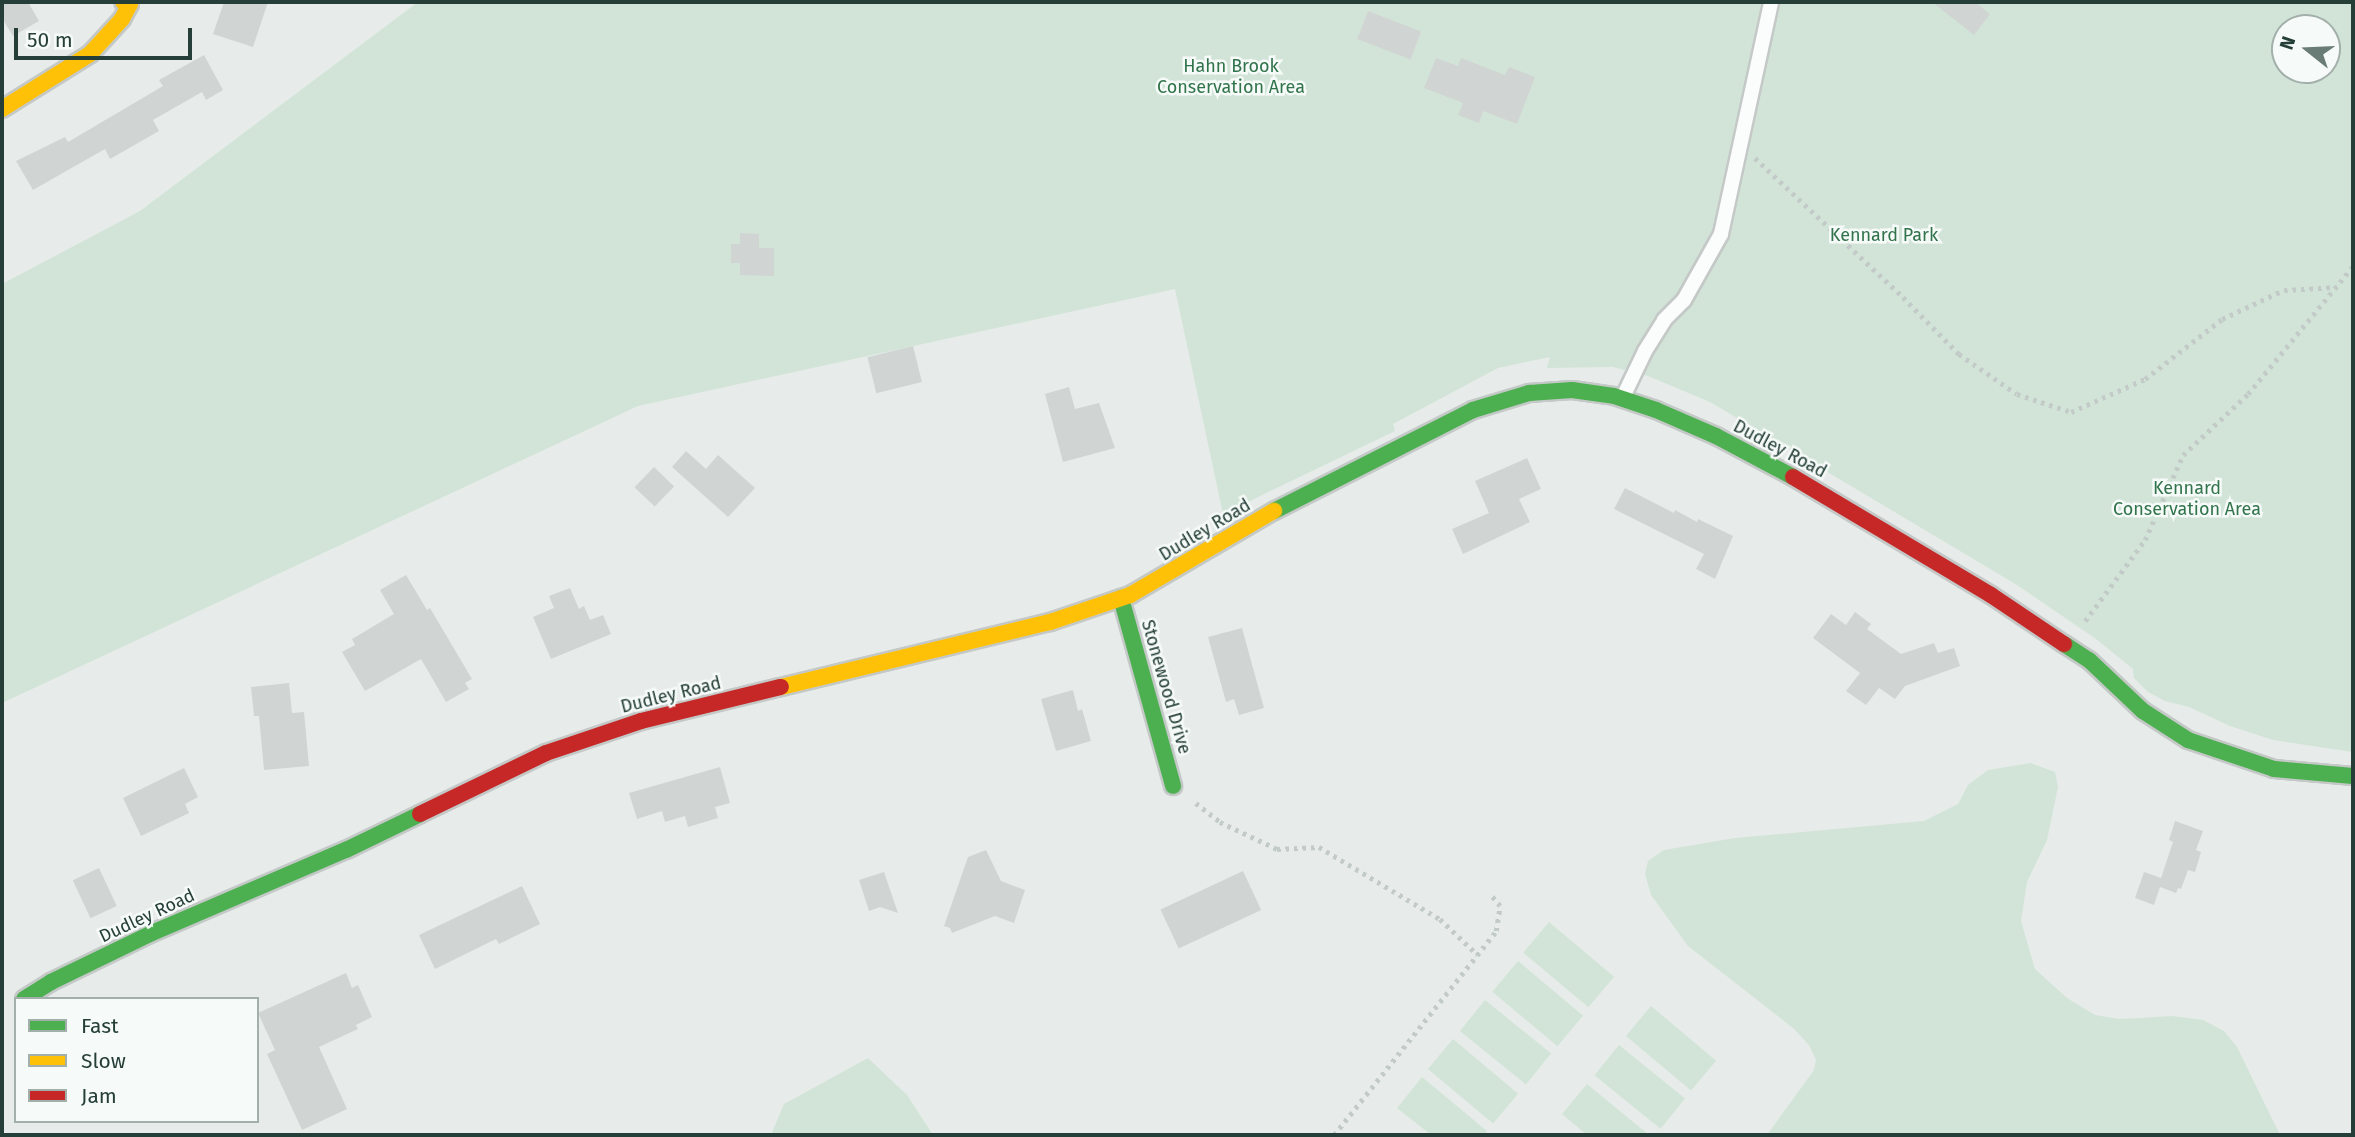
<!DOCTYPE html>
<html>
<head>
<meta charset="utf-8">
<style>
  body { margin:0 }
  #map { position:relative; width:2355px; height:1137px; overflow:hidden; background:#e7ecea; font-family:"Fira Sans",sans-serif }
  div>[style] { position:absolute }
  .green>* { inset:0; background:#d2e4d7; transform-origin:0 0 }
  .building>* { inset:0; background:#d0d5d3; transform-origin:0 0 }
  .path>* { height:4.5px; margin-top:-2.25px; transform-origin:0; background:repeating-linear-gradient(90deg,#c2cbc8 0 3.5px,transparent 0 8.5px) }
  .roads { filter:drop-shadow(2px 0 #c4c9c7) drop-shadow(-2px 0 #c4c9c7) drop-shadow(0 2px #c4c9c7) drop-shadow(0 -2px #c4c9c7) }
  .lane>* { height:14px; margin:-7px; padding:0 7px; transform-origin:7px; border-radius:7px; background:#fbfcfc }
  .fast>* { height:16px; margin:-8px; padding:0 8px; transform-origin:8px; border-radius:8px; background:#4caf50 }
  .slow>* { height:16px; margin:-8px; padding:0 8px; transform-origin:8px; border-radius:8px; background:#ffc107 }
  .jam>* { height:16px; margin:-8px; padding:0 8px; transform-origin:8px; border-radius:8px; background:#c62828 }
  span { translate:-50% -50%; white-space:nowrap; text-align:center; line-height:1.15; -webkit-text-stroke:5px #f6faf8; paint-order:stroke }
  .park-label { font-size:18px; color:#31744b }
  .street-label { font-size:18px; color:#253f38 }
  .frame { position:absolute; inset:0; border:4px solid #253f38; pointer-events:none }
  .legend { position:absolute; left:14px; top:997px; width:245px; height:126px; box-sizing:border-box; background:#f6faf8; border:2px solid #a2afab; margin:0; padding:9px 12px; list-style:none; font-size:21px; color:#253f38 }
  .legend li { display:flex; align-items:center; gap:14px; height:35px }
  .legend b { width:35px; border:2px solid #a2afab }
  .north { position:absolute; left:2271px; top:14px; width:70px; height:70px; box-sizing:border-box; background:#f6faf8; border:2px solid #a2afab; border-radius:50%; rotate:288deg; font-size:19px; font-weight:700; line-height:28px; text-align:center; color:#253f38 }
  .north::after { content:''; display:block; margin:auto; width:24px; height:32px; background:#697c76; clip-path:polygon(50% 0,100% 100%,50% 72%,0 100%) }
  .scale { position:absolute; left:14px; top:28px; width:178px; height:32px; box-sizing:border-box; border:4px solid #253f38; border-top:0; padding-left:9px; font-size:21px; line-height:24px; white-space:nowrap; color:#253f38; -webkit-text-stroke:5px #f6faf8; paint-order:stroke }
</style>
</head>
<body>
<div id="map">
  <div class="green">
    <div style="clip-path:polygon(evenodd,418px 2px,2353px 2px,2353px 752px,2273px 740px,2230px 726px,2189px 707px,2165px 701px,2148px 692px,2134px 678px,2133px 669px,2096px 639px,2017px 585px,1710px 402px,1648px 376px,1613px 367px,1547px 368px,1550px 357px,1498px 368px,1393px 424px,1395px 431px,1223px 514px,1175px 289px,638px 406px,2px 703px,2px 284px,140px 211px,418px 2px,2285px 28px,2327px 28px,2327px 70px,2285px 70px,2285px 28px)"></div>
    <div style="clip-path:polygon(2031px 763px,2055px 772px,2058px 787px,2047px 840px,2027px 882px,2021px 921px,2035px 969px,2067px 998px,2095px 1015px,2119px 1019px,2172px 1016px,2203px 1020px,2224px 1031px,2237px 1047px,2280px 1135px,1767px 1135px,1814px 1070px,1816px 1060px,1809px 1045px,1793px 1028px,1688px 946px,1651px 895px,1645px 874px,1648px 861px,1664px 850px,1735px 838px,1924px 821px,1958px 804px,1968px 785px,1988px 770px)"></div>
    <div style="left:1549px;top:922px;width:85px;height:40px;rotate:40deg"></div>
    <div style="left:1518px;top:961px;width:85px;height:40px;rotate:40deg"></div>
    <div style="left:1485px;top:1000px;width:85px;height:40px;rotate:39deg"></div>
    <div style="left:1651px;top:1006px;width:85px;height:39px;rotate:40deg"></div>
    <div style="left:1453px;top:1039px;width:85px;height:39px;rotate:40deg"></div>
    <div style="left:1619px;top:1045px;width:85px;height:39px;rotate:39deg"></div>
    <div style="clip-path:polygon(868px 1058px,907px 1095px,933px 1135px,771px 1135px,784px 1104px)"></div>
    <div style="clip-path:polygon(1422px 1077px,1487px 1131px,1484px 1135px,1431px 1135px,1397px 1108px)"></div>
    <div style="clip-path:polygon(1587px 1084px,1649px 1135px,1587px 1135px,1562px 1114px)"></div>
  </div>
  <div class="building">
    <div style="clip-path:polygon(2px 2px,28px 2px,39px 21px,13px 36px,2px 18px)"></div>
    <div style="clip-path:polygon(224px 2px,268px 2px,253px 47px,213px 34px)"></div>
    <div style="clip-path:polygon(1932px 2px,1975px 2px,1990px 14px,1974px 35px)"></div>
    <div style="left:1368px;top:11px;width:57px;height:30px;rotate:21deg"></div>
    <div style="clip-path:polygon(204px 55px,223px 90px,206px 100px,202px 92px,153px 120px,159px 131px,110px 159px,105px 149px,33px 190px,16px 161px,65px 137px,68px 142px,163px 86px,159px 80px)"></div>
    <div style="clip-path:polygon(1436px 58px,1458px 66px,1461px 58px,1505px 75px,1509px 67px,1535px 77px,1517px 124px,1483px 111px,1479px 123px,1458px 115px,1463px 103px,1424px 88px)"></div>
    <div style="clip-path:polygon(740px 233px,759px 234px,759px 248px,774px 248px,774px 276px,740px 275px,740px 263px,731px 263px,731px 244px,740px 244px)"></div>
    <div style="left:913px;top:346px;width:37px;height:47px;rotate:76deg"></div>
    <div style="clip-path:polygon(1069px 387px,1075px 409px,1099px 403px,1115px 448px,1063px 462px,1045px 394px)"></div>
    <div style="clip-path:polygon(686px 451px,706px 469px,718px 455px,755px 488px,728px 517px,672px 467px)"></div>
    <div style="clip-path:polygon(1527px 458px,1541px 489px,1519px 499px,1530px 522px,1463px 554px,1452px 529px,1489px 513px,1475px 481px)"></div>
    <div style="left:654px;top:467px;width:28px;height:28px;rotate:44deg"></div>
    <div style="clip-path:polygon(1625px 488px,1674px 513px,1675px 510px,1697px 522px,1698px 519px,1733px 536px,1715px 579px,1696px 569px,1704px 554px,1614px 509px)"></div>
    <div style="clip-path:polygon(406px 575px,427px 610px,430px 608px,472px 679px,465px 683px,469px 689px,446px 702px,421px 659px,365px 691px,342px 652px,355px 645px,352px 639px,394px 614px,380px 590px)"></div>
    <div style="clip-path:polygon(570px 588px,579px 609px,584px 606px,590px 620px,603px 615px,611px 634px,551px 659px,533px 617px,554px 608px,549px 596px)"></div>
    <div style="clip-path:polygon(1855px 612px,1871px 624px,1867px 629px,1901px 654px,1934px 643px,1938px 653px,1954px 648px,1960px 666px,1905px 686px,1895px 699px,1879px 688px,1866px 705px,1846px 691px,1860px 673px,1813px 638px,1831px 614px,1846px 625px)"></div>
    <div style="clip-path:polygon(1242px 628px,1264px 708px,1239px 715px,1234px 699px,1226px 702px,1208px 637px)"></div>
    <div style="clip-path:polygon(289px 683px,292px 713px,304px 712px,309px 766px,264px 770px,259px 716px,254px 716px,251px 687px)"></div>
    <div style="clip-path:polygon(1073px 690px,1078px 711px,1082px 709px,1091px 741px,1056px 751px,1041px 699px)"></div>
    <div style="clip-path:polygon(720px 767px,730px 803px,715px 807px,718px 818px,688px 827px,685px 816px,665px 822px,662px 811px,637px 819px,629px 793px)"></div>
    <div style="clip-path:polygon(184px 768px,198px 797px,185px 804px,189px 813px,141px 836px,123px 798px)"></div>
    <div style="clip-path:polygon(2175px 821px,2203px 831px,2196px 850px,2201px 852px,2195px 872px,2188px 870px,2181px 889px,2178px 888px,2176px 893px,2160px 887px,2154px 905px,2135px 898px,2144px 872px,2161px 878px,2173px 842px,2169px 840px)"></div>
    <div style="clip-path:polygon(986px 850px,1001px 881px,1025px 890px,1014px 923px,995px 916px,952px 933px,950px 928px,944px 926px,968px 857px)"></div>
    <div style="left:99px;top:868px;width:42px;height:29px;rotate:65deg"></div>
    <div style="left:1243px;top:871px;width:43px;height:91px;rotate:65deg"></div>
    <div style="clip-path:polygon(884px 872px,898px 913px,880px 907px,869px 911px,859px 880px)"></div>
    <div style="clip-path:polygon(522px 886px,540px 924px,499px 944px,496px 939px,435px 969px,419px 935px)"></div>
    <div style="clip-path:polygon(346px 973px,352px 988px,358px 985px,372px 1017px,356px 1025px,358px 1029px,319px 1047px,347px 1109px,302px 1130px,267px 1054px,275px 1050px,258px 1013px)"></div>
  </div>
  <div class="path">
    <div style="left:1755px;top:158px;width:203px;rotate:43.2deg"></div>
    <div style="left:1903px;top:297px;width:80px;rotate:45.5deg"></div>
    <div style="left:1959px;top:354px;width:70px;rotate:34.6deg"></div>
    <div style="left:2017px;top:394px;width:57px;rotate:18.4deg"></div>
    <div style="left:2071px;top:412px;width:81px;rotate:-24deg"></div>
    <div style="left:2145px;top:379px;width:98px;rotate:-37.9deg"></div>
    <div style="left:2222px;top:319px;width:68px;rotate:-25.1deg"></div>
    <div style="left:2284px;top:290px;width:53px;rotate:-3.2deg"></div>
    <div style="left:2085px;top:621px;width:101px;rotate:-53.5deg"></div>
    <div style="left:2145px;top:540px;width:93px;rotate:-65.9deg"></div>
    <div style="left:2183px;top:455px;width:89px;rotate:-43.2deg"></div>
    <div style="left:2248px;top:394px;width:166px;rotate:-50.6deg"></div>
    <div style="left:1196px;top:803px;width:31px;rotate:38deg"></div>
    <div style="left:1220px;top:822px;width:63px;rotate:25.3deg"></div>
    <div style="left:1277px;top:849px;width:42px;rotate:-2.7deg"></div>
    <div style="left:1319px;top:847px;width:141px;rotate:30.8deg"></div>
    <div style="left:1440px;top:919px;width:52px;rotate:43.5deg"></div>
    <div style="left:1334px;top:1135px;width:260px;rotate:-51.5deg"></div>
    <div style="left:1496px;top:931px;width:25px;rotate:-81deg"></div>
    <div style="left:1500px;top:906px;width:16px;rotate:-130deg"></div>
  </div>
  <div class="roads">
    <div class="lane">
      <div style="left:1623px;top:397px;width:51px;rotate:-64.4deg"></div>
      <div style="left:1645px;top:351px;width:36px;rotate:-58deg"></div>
      <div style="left:1664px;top:320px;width:28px;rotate:-45deg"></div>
      <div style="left:1684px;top:300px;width:76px;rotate:-60.7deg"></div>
      <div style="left:1721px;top:234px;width:237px;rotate:-77.8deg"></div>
    </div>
    <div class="fast">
      <div style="left:1274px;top:511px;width:223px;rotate:-26.9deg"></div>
      <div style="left:1473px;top:410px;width:59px;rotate:-16.9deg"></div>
      <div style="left:1529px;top:393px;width:43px;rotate:-4deg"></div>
      <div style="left:1572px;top:390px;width:42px;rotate:8.1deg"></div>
      <div style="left:1614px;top:396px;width:44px;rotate:18.4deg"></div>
      <div style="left:1656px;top:410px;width:65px;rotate:23.4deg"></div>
      <div style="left:1716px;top:436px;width:87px;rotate:28deg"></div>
      <div style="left:1121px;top:598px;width:195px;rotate:74.5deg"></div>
      <div style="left:2064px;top:644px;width:30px;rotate:33deg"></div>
      <div style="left:2089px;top:660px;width:74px;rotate:43.4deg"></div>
      <div style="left:2143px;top:711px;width:54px;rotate:32.8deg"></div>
      <div style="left:2188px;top:740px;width:91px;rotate:18.6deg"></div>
      <div style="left:2274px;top:769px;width:79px;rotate:5.1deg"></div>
      <div style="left:24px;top:999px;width:32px;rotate:-32deg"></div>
      <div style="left:51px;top:982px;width:112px;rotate:-25.9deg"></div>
      <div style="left:152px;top:933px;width:211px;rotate:-23.2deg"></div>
      <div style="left:346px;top:850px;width:82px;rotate:-25.9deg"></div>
    </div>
    <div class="slow">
      <div style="left:2px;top:109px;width:104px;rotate:-32deg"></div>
      <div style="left:90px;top:54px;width:47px;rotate:-47.6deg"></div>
      <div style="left:122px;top:19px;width:17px;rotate:-62deg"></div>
      <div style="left:130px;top:4px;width:7px;rotate:-164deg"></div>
      <div style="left:781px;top:687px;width:277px;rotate:-13.6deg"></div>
      <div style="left:1050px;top:622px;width:84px;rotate:-18.6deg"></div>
      <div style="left:1130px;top:595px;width:167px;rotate:-30.3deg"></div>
    </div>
    <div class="jam">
      <div style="left:1793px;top:477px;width:230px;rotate:30.8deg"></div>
      <div style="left:1991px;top:595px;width:88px;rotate:33.9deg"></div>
      <div style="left:420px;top:814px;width:140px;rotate:-25.8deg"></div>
      <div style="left:546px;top:753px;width:100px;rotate:-18.6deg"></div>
      <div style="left:641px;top:721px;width:144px;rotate:-13.7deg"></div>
    </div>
  </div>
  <div class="park-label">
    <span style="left:1231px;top:77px">Hahn Brook<br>Conservation Area</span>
    <span style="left:1884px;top:235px">Kennard Park</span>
    <span style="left:2187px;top:499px">Kennard<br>Conservation Area</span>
  </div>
  <div class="street-label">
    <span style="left:1780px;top:449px;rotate:28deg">Dudley Road</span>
    <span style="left:1205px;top:530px;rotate:-31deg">Dudley Road</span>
    <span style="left:1166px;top:687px;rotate:74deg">Stonewood Drive</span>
    <span style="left:671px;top:695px;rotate:-14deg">Dudley Road</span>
    <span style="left:147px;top:916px;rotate:-25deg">Dudley Road</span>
  </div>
  <div class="frame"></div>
  <ul class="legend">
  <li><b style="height:9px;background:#4caf50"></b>Fast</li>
  <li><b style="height:9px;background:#ffc107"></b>Slow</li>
  <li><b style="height:9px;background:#c62828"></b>Jam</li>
  </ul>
  <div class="north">N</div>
  <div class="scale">50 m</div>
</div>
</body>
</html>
